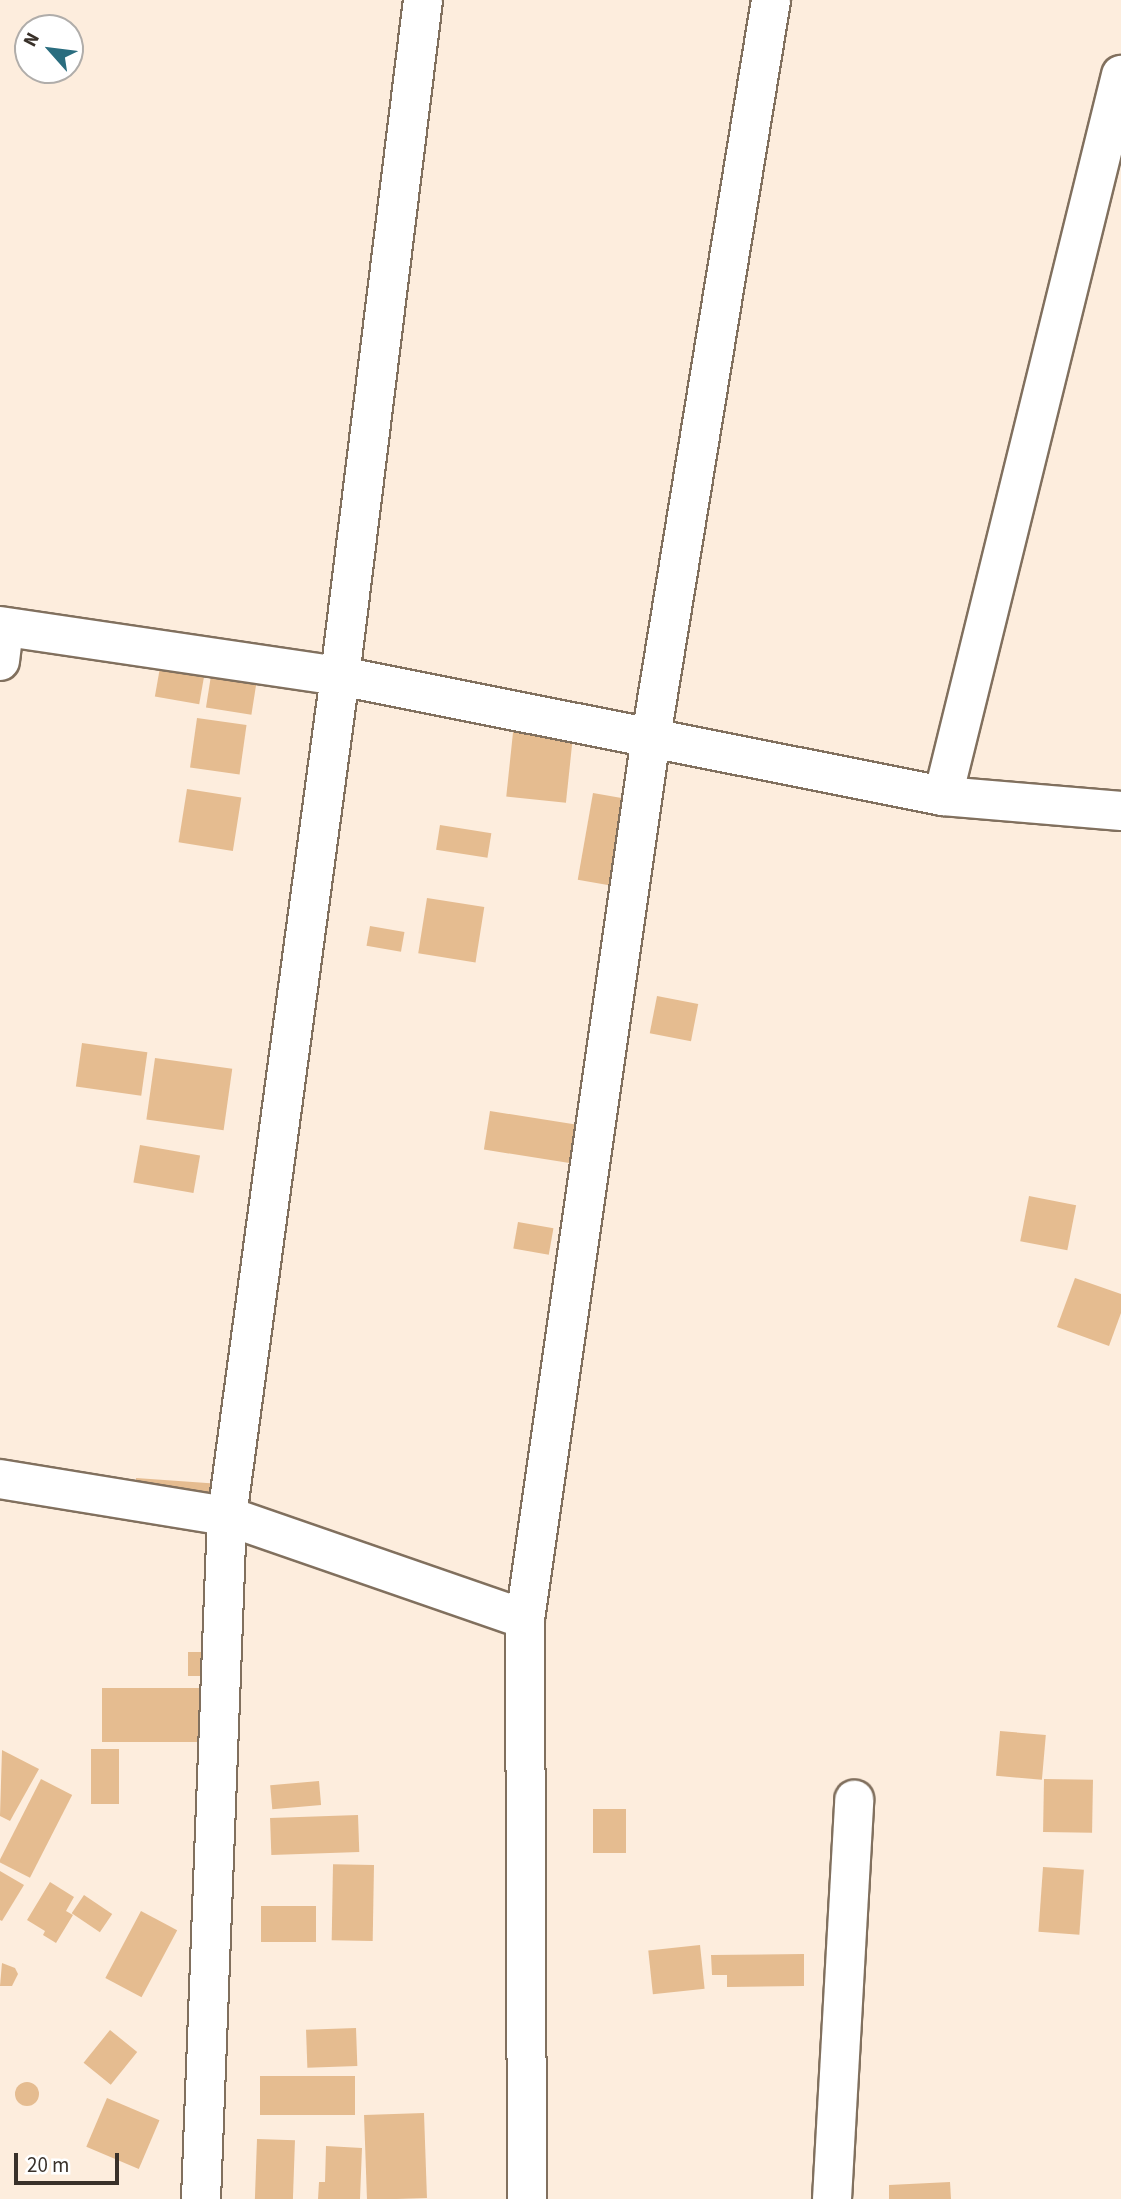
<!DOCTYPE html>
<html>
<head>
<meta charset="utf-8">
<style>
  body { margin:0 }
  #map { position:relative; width:1121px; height:2199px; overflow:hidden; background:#fdeddd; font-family:"Source Sans 3",sans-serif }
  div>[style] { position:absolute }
  .building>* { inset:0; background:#e5bc90; transform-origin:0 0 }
  .round { border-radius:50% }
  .roads { filter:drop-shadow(2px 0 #81705e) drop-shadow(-2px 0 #81705e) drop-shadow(0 2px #81705e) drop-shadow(0 -2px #81705e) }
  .minor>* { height:38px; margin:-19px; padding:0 19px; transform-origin:19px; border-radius:19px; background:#fff }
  span { translate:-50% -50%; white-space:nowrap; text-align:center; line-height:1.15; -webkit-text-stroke:5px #fff; paint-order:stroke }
  .north { position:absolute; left:14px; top:14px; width:70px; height:70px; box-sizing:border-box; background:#fff; border:2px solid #b0adaa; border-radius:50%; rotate:298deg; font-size:19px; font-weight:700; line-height:28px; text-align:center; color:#39312a }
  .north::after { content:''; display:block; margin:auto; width:24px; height:32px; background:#2a6d7f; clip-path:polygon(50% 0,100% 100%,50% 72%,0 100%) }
  .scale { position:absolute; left:14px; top:2153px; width:105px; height:32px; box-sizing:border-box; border:4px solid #39312a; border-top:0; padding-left:9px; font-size:21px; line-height:24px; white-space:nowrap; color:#39312a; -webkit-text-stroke:5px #fff; paint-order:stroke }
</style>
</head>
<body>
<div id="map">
  <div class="building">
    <div style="left:162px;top:656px;width:45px;height:41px;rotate:10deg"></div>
    <div style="left:213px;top:663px;width:46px;height:45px;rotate:9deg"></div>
    <div style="left:197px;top:718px;width:50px;height:50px;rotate:8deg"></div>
    <div style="left:514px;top:723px;width:60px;height:74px;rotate:6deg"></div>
    <div style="left:187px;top:789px;width:55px;height:54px;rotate:9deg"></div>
    <div style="left:593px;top:793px;width:45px;height:88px;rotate:10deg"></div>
    <div style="left:440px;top:825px;width:52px;height:25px;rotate:9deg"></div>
    <div style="left:427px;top:898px;width:58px;height:56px;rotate:9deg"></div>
    <div style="left:370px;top:926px;width:35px;height:20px;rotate:10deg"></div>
    <div style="left:657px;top:996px;width:42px;height:38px;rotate:11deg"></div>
    <div style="left:82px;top:1043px;width:66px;height:44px;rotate:8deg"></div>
    <div style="left:155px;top:1058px;width:78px;height:62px;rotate:8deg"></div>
    <div style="left:490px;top:1111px;width:101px;height:39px;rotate:9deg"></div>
    <div style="left:140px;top:1145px;width:61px;height:38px;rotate:10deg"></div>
    <div style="left:1029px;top:1196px;width:48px;height:46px;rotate:11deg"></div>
    <div style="left:518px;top:1222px;width:36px;height:27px;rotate:10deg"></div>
    <div style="clip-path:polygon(1075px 1278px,1121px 1294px,1121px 1313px,1109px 1346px,1057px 1327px)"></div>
    <div style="left:136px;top:1478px;width:78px;height:23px;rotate:4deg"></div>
    <div style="left:188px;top:1652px;width:31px;height:24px"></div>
    <div style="left:201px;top:1688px;width:54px;height:99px;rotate:90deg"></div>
    <div style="left:1000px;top:1731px;width:46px;height:45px;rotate:5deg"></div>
    <div style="left:91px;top:1749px;width:28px;height:55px"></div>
    <div style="clip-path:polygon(2px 1750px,39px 1769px,10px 1821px,0 1816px)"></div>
    <div style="left:41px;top:1779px;width:35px;height:93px;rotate:27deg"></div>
    <div style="left:1044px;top:1779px;width:49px;height:53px;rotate:1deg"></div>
    <div style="left:319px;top:1781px;width:24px;height:49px;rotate:85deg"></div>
    <div style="left:593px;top:1809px;width:33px;height:44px"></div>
    <div style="left:358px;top:1815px;width:37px;height:88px;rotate:88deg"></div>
    <div style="left:374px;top:1865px;width:76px;height:41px;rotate:91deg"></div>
    <div style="left:1043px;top:1867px;width:41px;height:65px;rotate:4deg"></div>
    <div style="clip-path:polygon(0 1871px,24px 1885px,2px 1921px,0 1920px)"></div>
    <div style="clip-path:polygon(50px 1882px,74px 1897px,66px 1911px,73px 1915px,56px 1943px,43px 1935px,45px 1931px,27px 1920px)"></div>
    <div style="left:84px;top:1895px;width:34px;height:22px;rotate:34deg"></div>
    <div style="left:316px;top:1906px;width:36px;height:55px;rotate:90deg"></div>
    <div style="left:141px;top:1911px;width:41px;height:76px;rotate:28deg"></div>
    <div style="left:700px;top:1945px;width:44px;height:52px;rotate:84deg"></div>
    <div style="clip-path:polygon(804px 1954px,804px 1986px,727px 1987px,727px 1975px,712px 1975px,711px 1955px)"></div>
    <div style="clip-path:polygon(2px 1963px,15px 1968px,18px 1974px,12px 1986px,0 1986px)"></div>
    <div style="left:356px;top:2028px;width:38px;height:50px;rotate:88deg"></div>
    <div style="left:110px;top:2030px;width:35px;height:42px;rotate:39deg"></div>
    <div style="left:260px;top:2076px;width:95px;height:39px"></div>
    <div class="round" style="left:15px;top:2082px;width:24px;height:24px"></div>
    <div style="left:107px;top:2098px;width:57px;height:53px;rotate:23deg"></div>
    <div style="left:424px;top:2113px;width:85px;height:60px;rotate:88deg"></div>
    <div style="left:257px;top:2139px;width:38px;height:60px;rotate:2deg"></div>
    <div style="clip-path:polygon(326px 2146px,362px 2148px,360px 2199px,318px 2199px,319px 2182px,325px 2182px)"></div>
    <div style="clip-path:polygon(950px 2182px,951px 2199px,889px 2199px,889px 2185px)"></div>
  </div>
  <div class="roads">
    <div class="minor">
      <div style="left:0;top:626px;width:344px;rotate:8.4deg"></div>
      <div style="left:340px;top:676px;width:615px;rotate:11.26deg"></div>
      <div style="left:943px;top:796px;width:179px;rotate:4.8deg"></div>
      <div style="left:0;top:661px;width:34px;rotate:-83deg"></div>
      <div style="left:943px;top:796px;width:743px;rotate:-76.13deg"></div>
      <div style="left:0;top:1479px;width:230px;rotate:9.3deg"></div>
      <div style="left:227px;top:1516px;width:315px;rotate:19.1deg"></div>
      <div style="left:201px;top:2199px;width:683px;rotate:-87.82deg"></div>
      <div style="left:227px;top:1516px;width:848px;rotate:-82.34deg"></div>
      <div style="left:340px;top:676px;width:681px;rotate:-83deg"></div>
      <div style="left:527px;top:2199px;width:580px;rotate:-90.2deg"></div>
      <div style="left:525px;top:1619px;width:891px;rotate:-81.87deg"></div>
      <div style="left:651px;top:737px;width:747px;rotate:-80.75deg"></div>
      <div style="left:832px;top:2199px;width:400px;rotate:-86.8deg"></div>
    </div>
  </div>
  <div class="north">N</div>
  <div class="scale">20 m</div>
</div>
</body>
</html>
